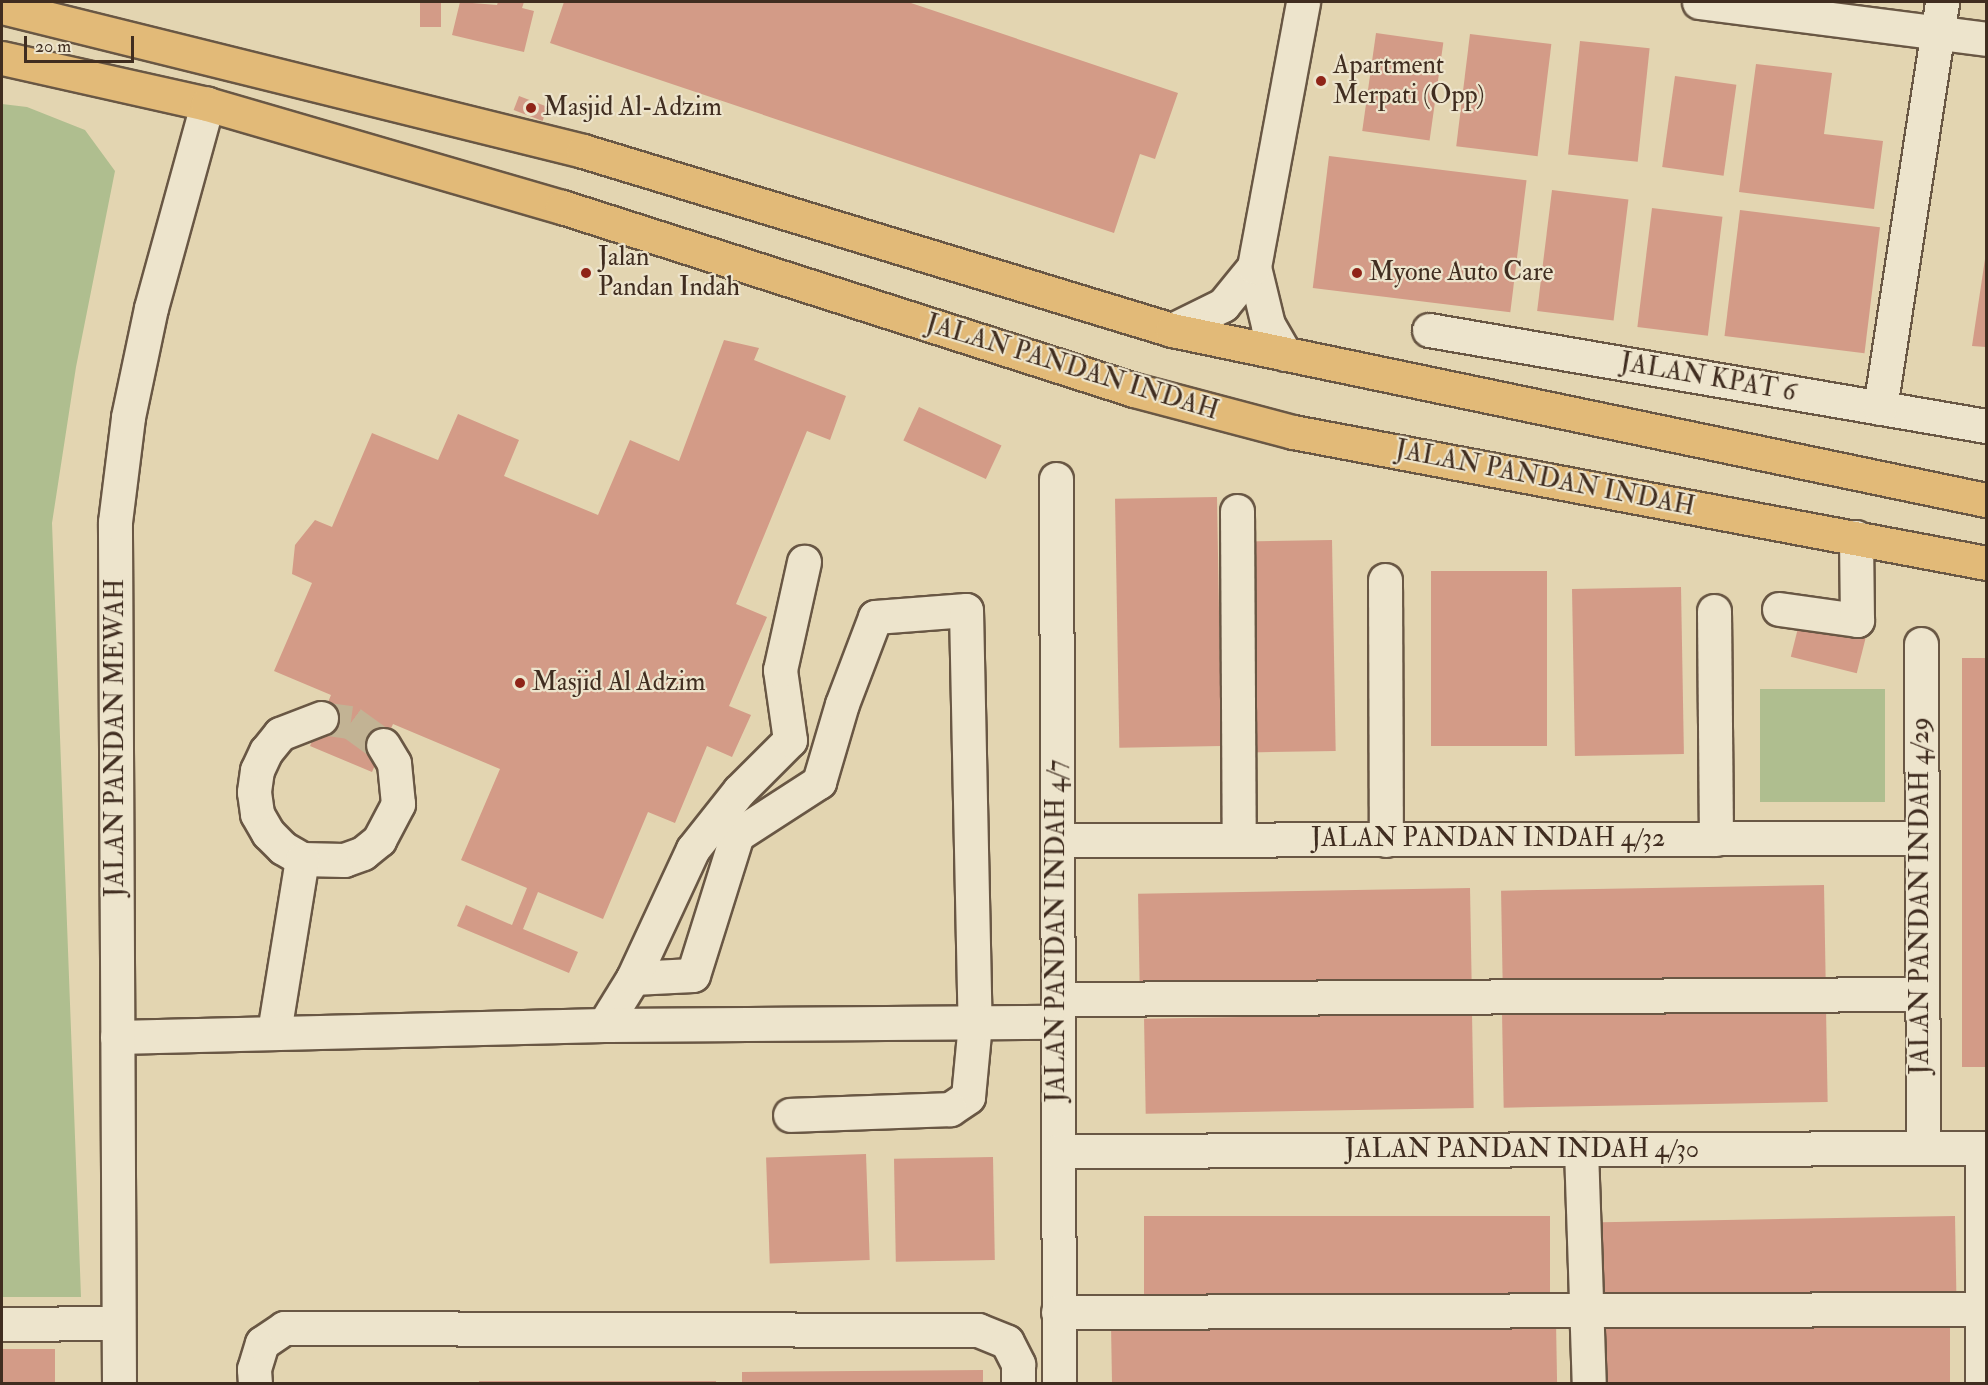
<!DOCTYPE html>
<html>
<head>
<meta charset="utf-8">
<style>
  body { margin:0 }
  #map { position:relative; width:1988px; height:1385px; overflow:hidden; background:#e3d5b1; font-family:"IM FELL Double Pica",serif }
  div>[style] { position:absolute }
  .green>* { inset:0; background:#afbe8f; transform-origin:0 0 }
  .building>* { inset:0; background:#d39b87; transform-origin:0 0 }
  .minor-tunnel>* { height:33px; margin-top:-16.5px; transform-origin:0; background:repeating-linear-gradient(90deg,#c2b394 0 33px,transparent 0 49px) }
  .roads { filter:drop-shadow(2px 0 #695744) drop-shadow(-2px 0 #695744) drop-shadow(0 2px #695744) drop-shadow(0 -2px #695744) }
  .minor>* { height:33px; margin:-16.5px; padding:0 16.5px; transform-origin:16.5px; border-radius:16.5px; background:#ede4cc }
  .major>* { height:33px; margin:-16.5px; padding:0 16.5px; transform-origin:16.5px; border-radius:16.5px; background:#e2ba78 }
  .dots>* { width:16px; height:16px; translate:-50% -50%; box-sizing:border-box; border:3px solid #ede4cc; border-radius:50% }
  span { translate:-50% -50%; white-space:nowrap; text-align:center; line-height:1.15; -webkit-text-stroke:4.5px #ede4cc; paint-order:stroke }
  .poi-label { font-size:26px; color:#402d20 }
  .left { translate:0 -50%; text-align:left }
  .street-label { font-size:26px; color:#402d20 }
  .frame { position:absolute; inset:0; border:3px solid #402d20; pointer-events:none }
  .scale { position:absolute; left:24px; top:36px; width:110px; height:27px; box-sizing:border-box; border:3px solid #402d20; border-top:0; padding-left:8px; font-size:18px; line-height:21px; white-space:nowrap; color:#402d20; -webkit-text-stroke:4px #ede4cc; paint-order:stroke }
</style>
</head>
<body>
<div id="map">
  <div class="green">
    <div style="clip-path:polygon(2px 104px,27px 107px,85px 130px,115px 171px,76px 367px,52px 523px,81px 1297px,2px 1297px)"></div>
    <div style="left:1760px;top:689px;width:125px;height:113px"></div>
  </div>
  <div class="building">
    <div style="left:420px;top:2px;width:21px;height:25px"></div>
    <div style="clip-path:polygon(460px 2px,497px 5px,498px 2px,524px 2px,522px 8px,534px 11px,524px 52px,452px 35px)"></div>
    <div style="clip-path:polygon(564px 2px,908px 2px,1178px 93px,1155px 159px,1140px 154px,1114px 233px,550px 43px)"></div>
    <div style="left:1376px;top:33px;width:68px;height:99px;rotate:8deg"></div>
    <div style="left:1470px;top:34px;width:82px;height:113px;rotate:7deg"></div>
    <div style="left:1580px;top:41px;width:70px;height:114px;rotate:6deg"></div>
    <div style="clip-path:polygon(1756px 64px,1832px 73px,1824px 134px,1883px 141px,1874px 209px,1739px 192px)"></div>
    <div style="left:1675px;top:76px;width:62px;height:92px;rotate:8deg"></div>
    <div style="left:519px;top:96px;width:31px;height:15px;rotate:21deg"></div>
    <div style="left:1329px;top:156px;width:199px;height:133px;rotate:7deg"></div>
    <div style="left:1552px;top:190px;width:77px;height:122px;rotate:7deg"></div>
    <div style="left:1652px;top:208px;width:71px;height:120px;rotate:7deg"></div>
    <div style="left:1740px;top:210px;width:141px;height:127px;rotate:7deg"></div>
    <div style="clip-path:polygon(1985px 259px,1986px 260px,1986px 347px,1972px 346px)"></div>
    <div style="clip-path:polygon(724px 340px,759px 348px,754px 360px,846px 396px,830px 440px,807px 431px,736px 604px,767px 617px,729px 706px,751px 715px,732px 757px,707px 746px,675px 823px,648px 812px,603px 919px,538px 892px,523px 929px,578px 952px,569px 973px,457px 926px,466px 905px,512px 925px,527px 888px,461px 860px,500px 769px,393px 724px,372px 772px,310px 746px,331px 695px,274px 671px,312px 583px,292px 574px,295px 545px,315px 520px,332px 527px,372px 433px,438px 460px,458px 414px,519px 440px,504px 476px,598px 515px,630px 440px,679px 461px)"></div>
    <div style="left:919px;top:407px;width:91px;height:37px;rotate:25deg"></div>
    <div style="left:1217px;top:497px;width:249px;height:102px;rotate:89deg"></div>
    <div style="left:1332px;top:540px;width:211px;height:87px;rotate:89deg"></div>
    <div style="left:1431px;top:571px;width:116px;height:175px"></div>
    <div style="left:1681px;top:587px;width:167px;height:109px;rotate:89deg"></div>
    <div style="left:1800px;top:620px;width:68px;height:38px;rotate:14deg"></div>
    <div style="left:1962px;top:658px;width:24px;height:409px"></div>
    <div style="left:1824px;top:885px;width:97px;height:323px;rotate:89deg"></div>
    <div style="left:1470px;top:888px;width:97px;height:332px;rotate:89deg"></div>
    <div style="left:1826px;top:1008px;width:94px;height:324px;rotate:89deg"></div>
    <div style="left:1472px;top:1013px;width:95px;height:328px;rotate:89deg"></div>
    <div style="left:866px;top:1154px;width:106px;height:100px;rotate:88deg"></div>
    <div style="left:993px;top:1157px;width:103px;height:99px;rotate:89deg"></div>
    <div style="left:1144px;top:1216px;width:406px;height:84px"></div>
    <div style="left:1955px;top:1216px;width:89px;height:366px;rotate:89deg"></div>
    <div style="left:1556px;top:1321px;width:62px;height:445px;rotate:89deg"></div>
    <div style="left:1950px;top:1321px;width:62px;height:361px;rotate:90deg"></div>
    <div style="left:55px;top:1349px;width:34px;height:53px;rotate:90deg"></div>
    <div style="clip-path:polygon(983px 1370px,983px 1383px,742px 1383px,742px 1372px)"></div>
    <div style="left:479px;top:1381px;width:237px;height:2px"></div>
  </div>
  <div class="minor-tunnel">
    <div style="left:321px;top:718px;width:30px;rotate:8deg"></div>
    <div style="left:351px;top:722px;width:39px;rotate:36deg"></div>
  </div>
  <div class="roads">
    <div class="minor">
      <div style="left:1699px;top:2px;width:289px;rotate:7.3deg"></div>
      <div style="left:1172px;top:330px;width:57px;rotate:-26.1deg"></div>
      <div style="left:1223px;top:305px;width:49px;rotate:-50.8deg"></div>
      <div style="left:1429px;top:330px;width:565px;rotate:9.78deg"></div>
      <div style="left:1285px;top:354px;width:34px;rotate:-120deg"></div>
      <div style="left:1268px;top:325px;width:60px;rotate:-103.6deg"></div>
      <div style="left:1254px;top:267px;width:269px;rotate:-79.5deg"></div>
      <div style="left:1880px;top:408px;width:411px;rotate:-81.3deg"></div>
      <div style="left:1056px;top:479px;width:905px;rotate:89.81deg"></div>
      <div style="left:1237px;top:511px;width:329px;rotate:89.7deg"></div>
      <div style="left:1385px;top:580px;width:260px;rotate:89.8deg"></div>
      <div style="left:1779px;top:609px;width:79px;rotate:8deg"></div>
      <div style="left:1857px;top:620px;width:83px;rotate:-90.7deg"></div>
      <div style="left:1714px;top:611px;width:228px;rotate:89.5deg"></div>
      <div style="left:1921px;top:644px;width:504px;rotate:89.77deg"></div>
      <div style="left:321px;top:718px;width:44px;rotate:158.7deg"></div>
      <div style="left:280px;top:734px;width:22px;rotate:129deg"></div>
      <div style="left:266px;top:751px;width:21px;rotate:115deg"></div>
      <div style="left:257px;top:770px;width:22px;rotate:98deg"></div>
      <div style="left:254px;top:792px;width:22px;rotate:82deg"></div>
      <div style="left:257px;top:814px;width:22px;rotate:60deg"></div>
      <div style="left:268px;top:833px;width:21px;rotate:45deg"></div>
      <div style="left:283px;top:848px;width:22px;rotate:30deg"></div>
      <div style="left:302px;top:859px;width:42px;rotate:1.4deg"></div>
      <div style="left:344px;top:860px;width:20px;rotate:-20deg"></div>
      <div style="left:363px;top:853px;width:21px;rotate:-39deg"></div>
      <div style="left:379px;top:840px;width:41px;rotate:-62.2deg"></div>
      <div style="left:398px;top:804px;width:41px;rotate:-95.6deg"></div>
      <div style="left:394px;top:763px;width:21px;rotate:-121deg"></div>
      <div style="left:1057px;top:840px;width:862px;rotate:-0.13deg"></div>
      <div style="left:633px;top:978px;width:60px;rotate:-2.9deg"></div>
      <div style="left:693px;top:975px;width:147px;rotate:-72.6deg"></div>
      <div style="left:737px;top:835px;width:98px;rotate:-32.9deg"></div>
      <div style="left:819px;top:782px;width:81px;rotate:-73.6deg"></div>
      <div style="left:842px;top:704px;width:93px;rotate:-69.2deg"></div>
      <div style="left:875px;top:617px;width:91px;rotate:-4.4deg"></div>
      <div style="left:966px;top:610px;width:413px;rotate:88.8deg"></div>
      <div style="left:975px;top:1023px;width:74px;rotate:95.4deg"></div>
      <div style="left:968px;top:1097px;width:22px;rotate:146deg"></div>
      <div style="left:950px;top:1109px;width:160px;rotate:177.9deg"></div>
      <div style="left:1058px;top:999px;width:863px;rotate:-0.33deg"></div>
      <div style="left:604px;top:1025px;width:55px;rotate:-58.3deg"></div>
      <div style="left:633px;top:978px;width:142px;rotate:-65.1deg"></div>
      <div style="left:693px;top:849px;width:74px;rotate:-51.6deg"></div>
      <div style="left:739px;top:791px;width:72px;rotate:-45deg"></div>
      <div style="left:790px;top:740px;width:71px;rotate:-98.1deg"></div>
      <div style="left:780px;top:670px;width:111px;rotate:-77.5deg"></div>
      <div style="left:274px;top:1032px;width:175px;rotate:-80.8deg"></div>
      <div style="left:117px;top:1037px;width:487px;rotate:-1.4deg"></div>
      <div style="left:604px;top:1025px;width:454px;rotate:-0.4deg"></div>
      <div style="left:1982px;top:1148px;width:236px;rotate:90deg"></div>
      <div style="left:1581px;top:1149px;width:235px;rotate:88.1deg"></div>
      <div style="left:1058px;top:1151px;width:928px;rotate:-0.19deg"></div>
      <div style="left:1058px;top:1312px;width:928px;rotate:-0.19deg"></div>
      <div style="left:2px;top:1324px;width:116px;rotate:-0.5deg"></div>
      <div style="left:119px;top:1384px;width:862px;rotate:-90.27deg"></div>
      <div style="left:115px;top:522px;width:106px;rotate:-82.9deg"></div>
      <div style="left:128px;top:417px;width:111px;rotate:-78.1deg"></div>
      <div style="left:151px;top:308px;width:212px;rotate:-74.6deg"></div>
      <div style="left:255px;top:1384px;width:15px;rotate:-94deg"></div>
      <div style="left:254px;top:1369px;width:27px;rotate:-73deg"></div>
      <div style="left:262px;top:1343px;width:27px;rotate:-34deg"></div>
      <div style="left:284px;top:1328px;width:694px;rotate:0.17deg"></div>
      <div style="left:978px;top:1330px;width:31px;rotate:22deg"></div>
      <div style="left:1007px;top:1342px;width:25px;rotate:63deg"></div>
      <div style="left:1018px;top:1364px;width:20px;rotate:90deg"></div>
    </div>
    <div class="major">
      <div style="left:2px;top:7px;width:599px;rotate:13.92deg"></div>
      <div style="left:583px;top:151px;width:616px;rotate:16.9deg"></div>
      <div style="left:1172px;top:330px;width:832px;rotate:11.8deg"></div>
      <div style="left:2px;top:58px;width:210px;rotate:12.6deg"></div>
      <div style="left:207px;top:104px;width:370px;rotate:16.2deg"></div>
      <div style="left:562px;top:207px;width:601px;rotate:17.74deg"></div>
      <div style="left:1134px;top:390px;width:164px;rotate:14.8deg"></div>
      <div style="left:1293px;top:432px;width:705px;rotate:10.7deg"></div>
    </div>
  </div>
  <div class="dots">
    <div style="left:1321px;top:81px;background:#8f2418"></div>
    <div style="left:531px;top:108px;background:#8f2418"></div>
    <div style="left:586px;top:273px;background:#8f2418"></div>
    <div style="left:1357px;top:273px;background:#8f2418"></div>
    <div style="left:520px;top:683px;background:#8f2418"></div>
  </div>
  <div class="poi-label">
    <span class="left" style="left:1333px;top:81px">Apartment<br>Merpati (Opp)</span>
    <span class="left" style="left:543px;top:108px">Masjid Al-Adzim</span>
    <span class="left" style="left:598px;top:273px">Jalan<br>Pandan Indah</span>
    <span class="left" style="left:1369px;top:273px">Myone Auto Care</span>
    <span class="left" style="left:532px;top:683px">Masjid Al Adzim</span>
  </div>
  <div class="street-label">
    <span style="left:1072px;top:368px;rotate:17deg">JALAN PANDAN INDAH</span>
    <span style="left:1708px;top:378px;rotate:10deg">JALAN KPAT 6</span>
    <span style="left:1545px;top:479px;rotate:11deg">JALAN PANDAN INDAH</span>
    <span style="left:116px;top:738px;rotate:-90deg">JALAN PANDAN MEWAH</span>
    <span style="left:1488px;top:839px">JALAN PANDAN INDAH 4/32</span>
    <span style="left:1921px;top:896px;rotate:-90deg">JALAN PANDAN INDAH 4/29</span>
    <span style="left:1057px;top:931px;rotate:-90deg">JALAN PANDAN INDAH 4/7</span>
    <span style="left:1522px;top:1150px">JALAN PANDAN INDAH 4/30</span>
  </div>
  <div class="frame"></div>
  <div class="scale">20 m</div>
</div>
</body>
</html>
